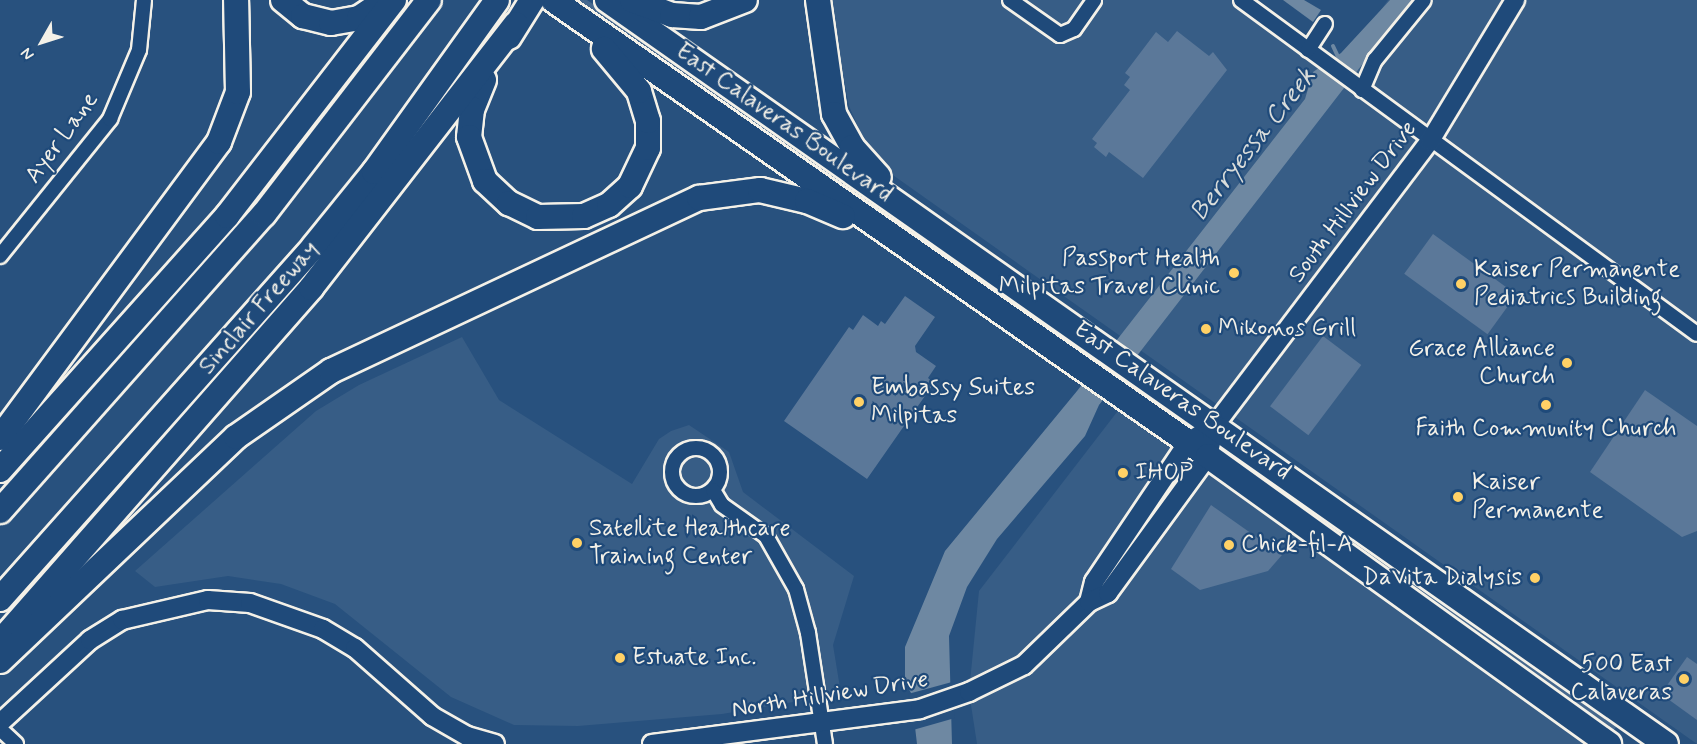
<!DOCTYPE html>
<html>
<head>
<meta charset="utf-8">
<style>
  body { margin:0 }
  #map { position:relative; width:1697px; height:744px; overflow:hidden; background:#28517e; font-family:Mynerve,sans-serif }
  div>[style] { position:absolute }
  .built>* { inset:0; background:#375d86 }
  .green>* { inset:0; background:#45688e; transform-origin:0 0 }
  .water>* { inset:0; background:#6e88a2 }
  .pier>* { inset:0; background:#28517e }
  .stream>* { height:4px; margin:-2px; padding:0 2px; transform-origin:2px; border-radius:2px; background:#6e88a2 }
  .building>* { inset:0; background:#5b7899; transform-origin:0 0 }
  .roads { filter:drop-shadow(2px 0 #f4f1e8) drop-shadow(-2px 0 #f4f1e8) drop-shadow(0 2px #f4f1e8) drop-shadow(0 -2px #f4f1e8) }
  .street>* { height:14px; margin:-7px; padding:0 7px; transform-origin:7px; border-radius:7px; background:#1f4a7a }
  .street>.ring { margin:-7px; padding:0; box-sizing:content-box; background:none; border:14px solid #1f4a7a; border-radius:50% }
  .secondary>* { height:18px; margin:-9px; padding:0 9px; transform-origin:9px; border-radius:9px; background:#1f4a7a }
  .highway>* { height:24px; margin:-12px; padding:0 12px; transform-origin:12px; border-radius:12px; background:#1f4a7a }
  .dots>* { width:16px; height:16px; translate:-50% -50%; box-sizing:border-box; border:3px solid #1f4a7a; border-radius:50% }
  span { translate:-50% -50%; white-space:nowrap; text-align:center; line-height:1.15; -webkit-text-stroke:4.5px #1f4a7a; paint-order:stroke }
  .street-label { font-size:24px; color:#f4f1e8 }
  .poi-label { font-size:24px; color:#f4f1e8 }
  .right { translate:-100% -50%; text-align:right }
  .left { translate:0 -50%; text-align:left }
  .water-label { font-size:26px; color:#d9dcda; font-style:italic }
  .north { position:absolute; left:12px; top:12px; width:60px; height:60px; -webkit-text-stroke:4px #1f4a7a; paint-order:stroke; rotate:231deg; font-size:16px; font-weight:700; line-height:24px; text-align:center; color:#f4f1e8 }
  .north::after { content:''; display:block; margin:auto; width:21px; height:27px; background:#f4f1e8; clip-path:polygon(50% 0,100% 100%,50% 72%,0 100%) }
</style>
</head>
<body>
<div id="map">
  <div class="built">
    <div style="clip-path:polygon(829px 0,1251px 0,1344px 62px,1388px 0,1697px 0,1697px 744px,873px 161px,849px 106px)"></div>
    <div style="clip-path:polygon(462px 337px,499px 400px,632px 484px,659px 439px,671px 431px,689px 425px,729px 452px,743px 492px,854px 576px,833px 645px,841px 694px,722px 714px,578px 726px,514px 725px,451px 697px,335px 604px,281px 584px,228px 576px,155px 587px,135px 571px,316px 411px,359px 385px)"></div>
    <div style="clip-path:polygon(1127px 399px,1609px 744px,977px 744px,969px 692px,979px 591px)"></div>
  </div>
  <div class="green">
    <div style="clip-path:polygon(572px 0,587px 0,692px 72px,1035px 310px,1030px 318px)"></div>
    <div style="left:1387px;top:559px;width:284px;height:10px;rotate:36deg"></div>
  </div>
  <div class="water">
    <div style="clip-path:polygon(1283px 0,1304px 0,1321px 10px,1313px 22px)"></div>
    <div style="clip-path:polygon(1390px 0,1412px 0,1099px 405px,1085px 436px,997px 539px,967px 587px,949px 636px,952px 744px,917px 744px,911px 693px,905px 682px,905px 647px,945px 551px,1077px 391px,1305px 99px,1313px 72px,1341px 53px)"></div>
  </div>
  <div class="pier">
    <div style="clip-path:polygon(952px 682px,955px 718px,913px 730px,908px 694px)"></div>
  </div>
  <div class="stream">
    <div style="left:1333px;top:46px;width:14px;rotate:65deg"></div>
  </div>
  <div class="building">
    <div style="clip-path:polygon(1177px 31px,1209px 56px,1213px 52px,1227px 70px,1143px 178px,1109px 152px,1106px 157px,1094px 147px,1097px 143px,1092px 139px,1130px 90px,1124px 85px,1130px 77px,1125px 73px,1156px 32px,1168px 42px)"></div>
    <div style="left:1433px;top:234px;width:103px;height:49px;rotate:36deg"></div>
    <div style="clip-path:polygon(905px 296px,935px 317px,915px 346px,916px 352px,936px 366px,928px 378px,934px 383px,867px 479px,784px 421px,849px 327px,853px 330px,863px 315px,878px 326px,881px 321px,885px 324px)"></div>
    <div style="left:1323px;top:336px;width:48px;height:88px;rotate:37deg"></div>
    <div style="clip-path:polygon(1645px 390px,1697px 426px,1697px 531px,1682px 537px,1590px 472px)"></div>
    <div style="clip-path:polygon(1211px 505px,1282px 555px,1268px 571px,1200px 590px,1171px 569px)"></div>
    <div style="clip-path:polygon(1687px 657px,1697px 664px,1697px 720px,1661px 694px)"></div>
  </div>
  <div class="roads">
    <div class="street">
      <div style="left:1010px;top:0;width:61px;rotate:35deg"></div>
      <div style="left:1060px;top:35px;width:15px;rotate:-23deg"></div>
      <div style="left:1074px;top:29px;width:35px;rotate:-55deg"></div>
      <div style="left:1241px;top:0;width:565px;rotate:36.22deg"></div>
      <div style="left:1308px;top:50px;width:31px;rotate:-57deg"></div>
      <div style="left:1362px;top:90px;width:33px;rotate:-67deg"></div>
      <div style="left:1375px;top:60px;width:77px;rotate:-50.8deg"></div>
      <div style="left:0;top:256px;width:176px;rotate:-51.2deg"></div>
      <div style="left:110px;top:119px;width:75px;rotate:-67.2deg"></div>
      <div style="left:139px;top:50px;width:50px;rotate:-84.3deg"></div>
      <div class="ring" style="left:672px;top:448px;width:34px;height:34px"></div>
      <div style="left:713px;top:490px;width:17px;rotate:59deg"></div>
      <div style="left:722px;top:505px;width:54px;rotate:35.2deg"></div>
      <div style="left:766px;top:536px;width:61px;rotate:60.5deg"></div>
      <div style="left:796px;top:589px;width:46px;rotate:74.7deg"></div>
      <div style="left:808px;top:633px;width:112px;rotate:81.3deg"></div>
      <div style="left:0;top:729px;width:22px;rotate:43deg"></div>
    </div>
    <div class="secondary">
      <div style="left:1089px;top:602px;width:21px;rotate:-76deg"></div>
      <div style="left:1094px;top:582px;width:169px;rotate:-56.1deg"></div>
      <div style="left:1188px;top:442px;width:32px;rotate:-32deg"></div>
      <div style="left:1215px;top:425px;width:356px;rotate:-52.9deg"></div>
      <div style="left:1430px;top:141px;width:165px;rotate:-58.9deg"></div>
      <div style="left:0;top:723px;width:122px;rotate:-42.7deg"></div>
      <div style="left:90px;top:640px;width:38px;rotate:-32deg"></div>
      <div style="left:122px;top:620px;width:88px;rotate:-13.1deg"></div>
      <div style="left:208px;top:600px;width:42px;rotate:4.1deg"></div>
      <div style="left:250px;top:603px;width:77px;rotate:19.6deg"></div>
      <div style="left:323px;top:629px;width:37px;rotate:31deg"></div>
      <div style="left:355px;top:648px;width:103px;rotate:41.4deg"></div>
      <div style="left:432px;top:716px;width:40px;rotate:29.7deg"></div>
      <div style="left:467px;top:736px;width:29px;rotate:16deg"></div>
      <div style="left:652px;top:744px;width:270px;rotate:-7.4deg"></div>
      <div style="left:920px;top:709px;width:52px;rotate:-19.1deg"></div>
      <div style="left:969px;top:692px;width:61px;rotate:-26.1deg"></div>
      <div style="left:1024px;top:665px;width:91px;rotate:-44.1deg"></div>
      <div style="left:1089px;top:602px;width:21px;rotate:-25deg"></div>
      <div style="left:1108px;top:593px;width:170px;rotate:-53.9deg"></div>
      <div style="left:1208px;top:456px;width:32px;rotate:-77deg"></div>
    </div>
    <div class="highway">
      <div style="left:283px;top:0;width:26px;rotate:39deg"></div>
      <div style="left:303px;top:16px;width:29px;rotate:14deg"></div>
      <div style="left:331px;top:23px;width:28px;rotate:-10deg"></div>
      <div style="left:359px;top:18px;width:32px;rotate:-34deg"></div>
      <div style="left:553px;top:0;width:798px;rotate:34.84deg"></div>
      <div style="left:1208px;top:456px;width:494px;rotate:35.7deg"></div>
      <div style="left:607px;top:0;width:1294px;rotate:35.09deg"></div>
      <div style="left:632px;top:0;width:43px;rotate:20.6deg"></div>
      <div style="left:672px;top:15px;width:29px;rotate:4deg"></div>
      <div style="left:701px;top:17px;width:47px;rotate:-21.1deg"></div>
      <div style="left:818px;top:0;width:115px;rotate:82deg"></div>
      <div style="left:834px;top:114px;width:38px;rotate:61deg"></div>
      <div style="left:852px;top:147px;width:40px;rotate:48deg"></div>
      <div style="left:509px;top:37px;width:44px;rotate:-58.1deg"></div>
      <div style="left:484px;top:80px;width:31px;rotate:112deg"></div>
      <div style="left:472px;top:109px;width:28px;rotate:96deg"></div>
      <div style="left:469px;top:137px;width:47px;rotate:70deg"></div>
      <div style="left:485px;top:181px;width:33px;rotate:43deg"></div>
      <div style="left:509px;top:203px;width:32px;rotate:26deg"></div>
      <div style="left:538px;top:217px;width:46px;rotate:-1.2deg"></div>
      <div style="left:584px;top:216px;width:27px;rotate:-24deg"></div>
      <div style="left:609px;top:205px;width:28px;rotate:-42deg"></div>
      <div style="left:630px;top:186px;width:42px;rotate:-64.7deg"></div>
      <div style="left:648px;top:148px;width:27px;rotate:-90deg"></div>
      <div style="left:648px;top:121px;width:31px;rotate:-107deg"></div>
      <div style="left:639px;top:91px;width:55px;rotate:-129.8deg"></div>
      <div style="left:0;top:438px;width:368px;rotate:-53.5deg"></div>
      <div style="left:219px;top:142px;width:53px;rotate:-69.2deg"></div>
      <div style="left:238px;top:92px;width:92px;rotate:-91.2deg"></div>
      <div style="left:0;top:470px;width:341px;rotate:-48.2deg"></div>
      <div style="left:227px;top:216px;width:273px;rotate:-52.3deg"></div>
      <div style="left:0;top:511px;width:397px;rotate:-48.4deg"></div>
      <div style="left:264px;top:214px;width:270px;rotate:-52.4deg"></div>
      <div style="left:0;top:599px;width:472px;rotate:-48.3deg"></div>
      <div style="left:314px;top:246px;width:95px;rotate:-51deg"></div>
      <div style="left:374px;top:172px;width:211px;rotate:-54.4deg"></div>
      <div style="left:1px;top:641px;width:470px;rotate:-48.7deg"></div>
      <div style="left:311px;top:288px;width:334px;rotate:-52.2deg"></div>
      <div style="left:0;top:661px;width:325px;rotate:-43.5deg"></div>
      <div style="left:236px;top:437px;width:116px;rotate:-34.8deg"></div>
      <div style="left:331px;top:371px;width:407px;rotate:-25.2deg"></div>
      <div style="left:699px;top:198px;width:62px;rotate:-7.5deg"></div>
      <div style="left:760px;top:190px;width:48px;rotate:13.2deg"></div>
      <div style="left:807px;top:201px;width:39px;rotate:23deg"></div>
    </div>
  </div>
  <div class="dots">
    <div style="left:1234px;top:273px;background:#ffd166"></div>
    <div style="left:1461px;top:284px;background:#ffd166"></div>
    <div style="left:1206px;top:329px;background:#ffd166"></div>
    <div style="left:1567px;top:363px;background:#ffd166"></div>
    <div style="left:859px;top:402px;background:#ffd166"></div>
    <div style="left:1546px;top:405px;background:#ffd166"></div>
    <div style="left:1123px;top:473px;background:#ffd166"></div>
    <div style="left:1458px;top:497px;background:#ffd166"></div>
    <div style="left:577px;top:543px;background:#ffd166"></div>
    <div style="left:1229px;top:545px;background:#ffd166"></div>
    <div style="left:1535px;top:578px;background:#ffd166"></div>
    <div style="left:620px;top:658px;background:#ffd166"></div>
    <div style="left:1684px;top:679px;background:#ffd166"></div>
  </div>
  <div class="street-label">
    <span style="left:784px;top:123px;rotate:35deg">East Calaveras Boulevard</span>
    <span style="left:62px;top:138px;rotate:-54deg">Ayer Lane</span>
    <span style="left:1353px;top:202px;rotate:-53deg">South Hillview Drive</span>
    <span style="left:259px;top:308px;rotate:-49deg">Sinclair Freeway</span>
    <span style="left:1182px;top:401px;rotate:35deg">East Calaveras Boulevard</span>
    <span style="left:830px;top:695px;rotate:-9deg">North Hillview Drive</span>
  </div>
  <div class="poi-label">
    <span class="right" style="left:1220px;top:273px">Passport Health<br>Milpitas Travel Clinic</span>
    <span class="left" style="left:1474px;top:284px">Kaiser Permanente<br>Pediatrics Building</span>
    <span class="left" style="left:1218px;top:329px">Mikonos Grill</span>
    <span class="right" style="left:1555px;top:363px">Grace Alliance<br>Church</span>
    <span class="left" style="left:871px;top:402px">Embassy Suites<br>Milpitas</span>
    <span style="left:1546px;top:429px">Faith Community Church</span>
    <span class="left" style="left:1135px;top:473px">IHOP</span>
    <span class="left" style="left:1472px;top:497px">Kaiser<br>Permanente</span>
    <span class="left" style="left:589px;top:543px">Satellite Healthcare<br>Training Center</span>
    <span class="left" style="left:1241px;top:545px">Chick-fil-A</span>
    <span class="right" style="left:1522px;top:578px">DaVita Dialysis</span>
    <span class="left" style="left:632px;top:658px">Estuate Inc.</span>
    <span class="right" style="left:1672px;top:679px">500 East<br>Calaveras</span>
  </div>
  <div class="water-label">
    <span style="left:1254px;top:145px;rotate:-52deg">Berryessa Creek</span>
  </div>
  <div class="north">N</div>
</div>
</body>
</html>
